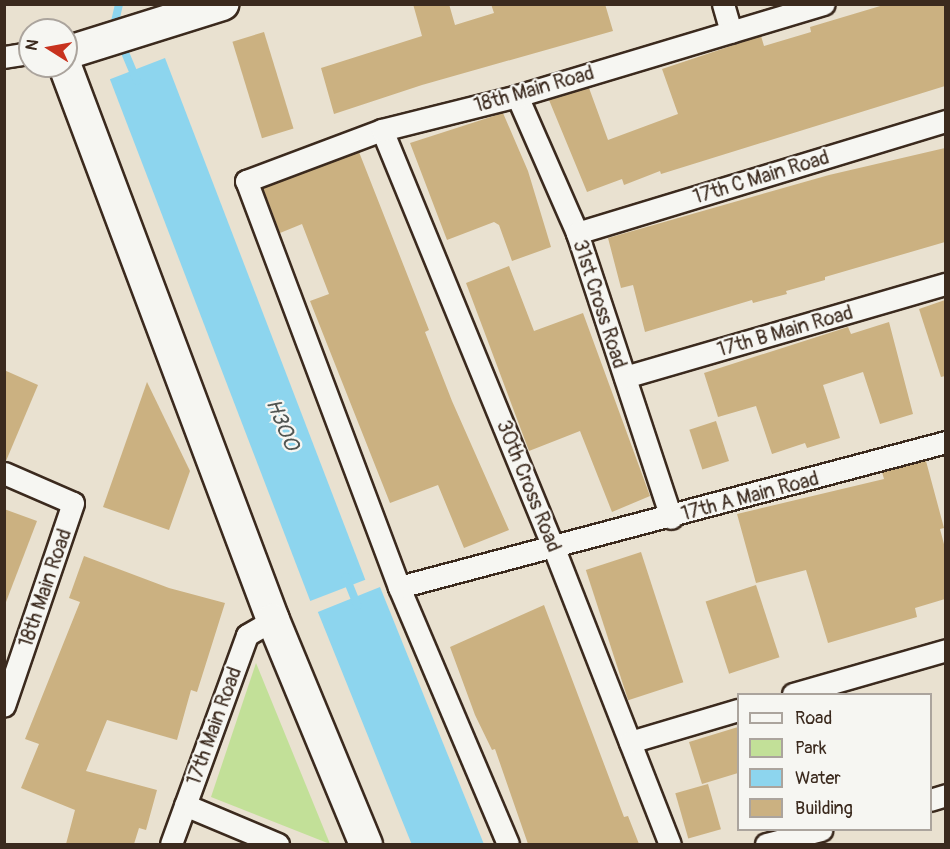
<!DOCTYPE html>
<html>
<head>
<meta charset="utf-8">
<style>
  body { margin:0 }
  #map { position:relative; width:950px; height:849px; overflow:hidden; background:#e9e1d0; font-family:Pangolin,sans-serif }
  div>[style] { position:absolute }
  .green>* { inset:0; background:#c2e098 }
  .water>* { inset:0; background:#8dd5ee; transform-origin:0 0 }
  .stream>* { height:8px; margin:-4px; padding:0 4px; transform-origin:4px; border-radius:4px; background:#8dd5ee }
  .building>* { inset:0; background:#cbb181; transform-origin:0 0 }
  .roads { filter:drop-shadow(2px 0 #3b2a1e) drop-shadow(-2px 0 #3b2a1e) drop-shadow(0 2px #3b2a1e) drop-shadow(0 -2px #3b2a1e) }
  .street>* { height:21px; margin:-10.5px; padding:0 10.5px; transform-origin:10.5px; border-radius:10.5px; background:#f6f6f2 }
  .secondary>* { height:32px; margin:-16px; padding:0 16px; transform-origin:16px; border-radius:16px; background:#f6f6f2 }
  span { translate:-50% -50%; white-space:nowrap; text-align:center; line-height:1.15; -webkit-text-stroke:4.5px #f6f6f2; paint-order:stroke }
  .street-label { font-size:20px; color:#3b2a1e }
  .water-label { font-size:21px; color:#505552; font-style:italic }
  .frame { position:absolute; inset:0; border:6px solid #3b2a1e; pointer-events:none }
  .legend { position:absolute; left:737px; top:693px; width:195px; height:138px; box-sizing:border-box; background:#f6f6f2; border:2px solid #aba49d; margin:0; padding:8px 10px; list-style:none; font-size:18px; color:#3b2a1e }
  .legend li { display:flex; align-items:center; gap:12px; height:30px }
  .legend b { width:30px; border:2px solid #aba49d }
  .north { position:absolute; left:18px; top:18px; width:60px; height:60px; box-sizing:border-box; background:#f6f6f2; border:2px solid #aba49d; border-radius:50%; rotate:281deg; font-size:16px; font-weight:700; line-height:24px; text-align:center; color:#3b2a1e }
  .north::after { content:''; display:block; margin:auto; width:21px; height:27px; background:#c8321e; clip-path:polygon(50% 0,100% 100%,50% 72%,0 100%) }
</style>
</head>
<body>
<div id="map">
  <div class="green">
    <div style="clip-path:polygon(256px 663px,330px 844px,211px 797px)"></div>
  </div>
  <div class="water">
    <div style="left:165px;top:58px;width:559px;height:59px;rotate:69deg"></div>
    <div style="left:380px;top:587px;width:277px;height:67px;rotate:68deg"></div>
  </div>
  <div class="stream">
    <div style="left:116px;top:31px;width:5px;rotate:-112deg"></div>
    <div style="left:114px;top:26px;width:23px;rotate:-77deg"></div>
    <div style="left:121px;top:43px;width:41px;rotate:67.2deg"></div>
    <div style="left:346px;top:577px;width:31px;rotate:68deg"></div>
  </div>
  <div class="building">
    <div style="clip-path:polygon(413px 4px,449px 4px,455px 25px,494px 13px,491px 4px,605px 4px,613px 31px,422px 85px,334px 114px,321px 68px,422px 36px)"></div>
    <div style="clip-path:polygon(887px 4px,945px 4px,945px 86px,661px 174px,660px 171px,624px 185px,622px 179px,587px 192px,549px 100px,589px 88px,608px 140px,678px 114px,662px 69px,761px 36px,764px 46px,811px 32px,810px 27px)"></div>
    <div style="left:264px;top:32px;width:101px;height:33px;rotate:73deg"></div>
    <div style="clip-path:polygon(503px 113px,528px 171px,551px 247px,512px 261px,499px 225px,494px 222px,447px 240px,410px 143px)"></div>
    <div style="clip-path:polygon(945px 148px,945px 242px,825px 277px,825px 280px,786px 291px,787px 294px,753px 303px,752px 300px,645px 332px,633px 285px,621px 288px,608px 238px,829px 175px)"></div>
    <div style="clip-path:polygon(359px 152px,429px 330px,425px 332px,452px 401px,509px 530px,464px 548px,438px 485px,390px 503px,310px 301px,329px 294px,302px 224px,280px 233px,263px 188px)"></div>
    <div style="clip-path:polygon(509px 266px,534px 331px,583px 313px,650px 496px,612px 512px,580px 431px,529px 451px,466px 283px)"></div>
    <div style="clip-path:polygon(945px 300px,945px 376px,941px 377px,919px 309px)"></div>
    <div style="clip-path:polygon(889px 322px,913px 414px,880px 424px,863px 372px,823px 385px,840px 438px,807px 448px,805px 443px,772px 454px,756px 406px,718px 417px,704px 373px,848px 327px,851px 334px)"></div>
    <div style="clip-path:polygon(4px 370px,38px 385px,6px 461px,4px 461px)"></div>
    <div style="clip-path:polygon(147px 382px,190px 471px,169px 530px,103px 507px)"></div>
    <div style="left:716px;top:421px;width:42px;height:28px;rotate:72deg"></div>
    <div style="clip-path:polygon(926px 461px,944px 528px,940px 529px,945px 548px,945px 599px,915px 608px,917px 617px,828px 643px,806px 570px,756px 583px,737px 514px,884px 479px,882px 472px)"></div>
    <div style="clip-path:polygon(4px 509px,37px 521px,6px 602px,4px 602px)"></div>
    <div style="left:641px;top:552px;width:137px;height:58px;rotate:72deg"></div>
    <div style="clip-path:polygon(84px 556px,169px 588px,225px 603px,197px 692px,191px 690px,177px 740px,107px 720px,86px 771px,157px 790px,146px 830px,139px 828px,134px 844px,66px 844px,75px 810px,21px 788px,39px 744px,25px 739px,80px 602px,69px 598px)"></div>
    <div style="left:756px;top:585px;width:76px;height:53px;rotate:72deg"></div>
    <div style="clip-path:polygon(544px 605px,624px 817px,628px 816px,639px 844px,528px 844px,495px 749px,492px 750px,475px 715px,450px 647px)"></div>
    <div style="clip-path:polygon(738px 727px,738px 773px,702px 784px,689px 742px)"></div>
    <div style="left:708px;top:784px;width:47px;height:34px;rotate:74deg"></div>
  </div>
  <div class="roads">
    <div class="street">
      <div style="left:723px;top:4px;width:29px;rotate:74deg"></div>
      <div style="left:4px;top:57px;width:26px;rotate:-9deg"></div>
      <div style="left:517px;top:96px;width:150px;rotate:66.3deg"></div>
      <div style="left:577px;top:233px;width:300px;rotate:71.7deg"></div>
      <div style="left:382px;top:130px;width:450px;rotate:67.7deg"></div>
      <div style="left:553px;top:546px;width:320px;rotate:68.6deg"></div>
      <div style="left:577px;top:233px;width:386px;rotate:-16.9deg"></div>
      <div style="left:625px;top:377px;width:334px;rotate:-16.2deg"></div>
      <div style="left:4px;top:473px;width:75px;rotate:23.5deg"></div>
      <div style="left:73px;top:503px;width:214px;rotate:108.8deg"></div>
      <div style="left:399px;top:587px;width:566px;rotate:-14.85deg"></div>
      <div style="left:793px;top:694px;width:159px;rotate:-16deg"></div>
      <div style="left:630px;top:742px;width:113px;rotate:-16.5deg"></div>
      <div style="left:930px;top:800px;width:17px;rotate:-17deg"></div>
      <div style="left:185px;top:805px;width:101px;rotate:22.8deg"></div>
      <div style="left:171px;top:844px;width:222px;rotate:-70deg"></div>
      <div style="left:247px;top:635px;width:30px;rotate:-30deg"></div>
      <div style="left:508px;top:844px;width:279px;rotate:-113deg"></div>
      <div style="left:399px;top:587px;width:434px;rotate:-110.6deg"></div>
      <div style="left:246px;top:181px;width:145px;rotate:-20.6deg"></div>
      <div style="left:382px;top:130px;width:139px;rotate:-14.1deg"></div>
      <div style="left:517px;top:96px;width:320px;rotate:-16.7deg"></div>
      <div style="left:766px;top:844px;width:57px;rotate:-14.3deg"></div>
    </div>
    <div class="secondary">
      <div style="left:66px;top:53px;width:164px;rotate:-17.4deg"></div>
      <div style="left:65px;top:66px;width:592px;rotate:69.42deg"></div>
      <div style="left:273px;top:620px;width:243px;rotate:67.5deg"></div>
    </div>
  </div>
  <div class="street-label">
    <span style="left:534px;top:89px;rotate:-16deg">18th Main Road</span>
    <span style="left:761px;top:177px;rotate:-17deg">17th C Main Road</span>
    <span style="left:600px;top:304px;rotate:72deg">31st Cross Road</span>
    <span style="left:785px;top:331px;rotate:-16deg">17th B Main Road</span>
    <span style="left:529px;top:486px;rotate:68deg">30th Cross Road</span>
    <span style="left:750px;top:496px;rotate:-15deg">17th A Main Road</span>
    <span style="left:45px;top:588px;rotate:-71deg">18th Main Road</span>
    <span style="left:214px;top:726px;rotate:-70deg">17th Main Road</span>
  </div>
  <div class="water-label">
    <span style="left:282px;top:425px;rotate:67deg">H300</span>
  </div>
  <div class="frame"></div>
  <ul class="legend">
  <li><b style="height:8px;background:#f6f6f2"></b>Road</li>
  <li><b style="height:16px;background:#c2e098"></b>Park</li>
  <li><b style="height:16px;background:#8dd5ee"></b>Water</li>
  <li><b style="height:16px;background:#cbb181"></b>Building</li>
  </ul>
  <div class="north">N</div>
</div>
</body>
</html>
